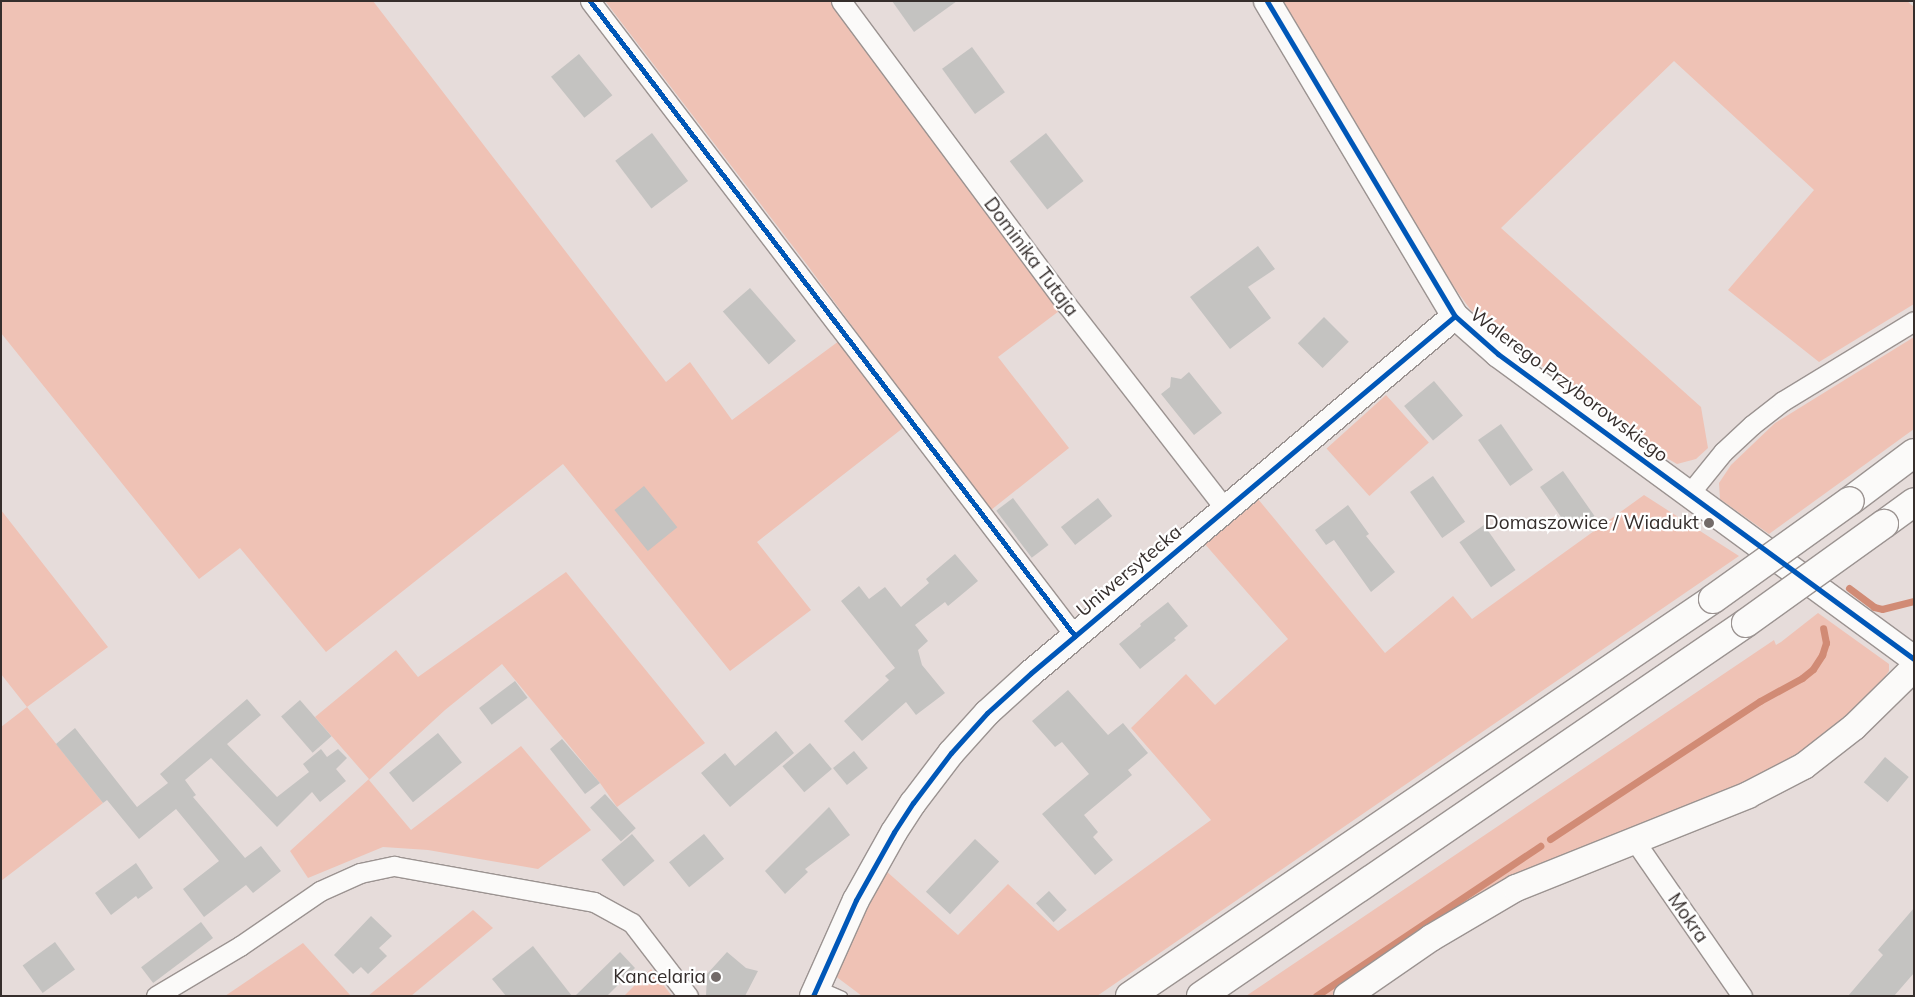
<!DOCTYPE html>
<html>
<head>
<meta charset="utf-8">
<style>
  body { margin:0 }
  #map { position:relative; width:1915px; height:997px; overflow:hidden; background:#e6dcda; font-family:Mulish,sans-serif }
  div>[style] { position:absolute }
  .green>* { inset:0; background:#efc2b5; transform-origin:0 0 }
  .stream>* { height:7px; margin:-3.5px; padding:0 3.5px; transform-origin:3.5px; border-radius:3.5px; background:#d18b75 }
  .building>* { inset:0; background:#c4c3c1; transform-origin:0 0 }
  .roads { filter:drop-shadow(1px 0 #9b9391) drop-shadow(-1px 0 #9b9391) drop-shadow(0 1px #9b9391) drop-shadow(0 -1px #9b9391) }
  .lane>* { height:9px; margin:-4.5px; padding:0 4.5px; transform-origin:4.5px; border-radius:4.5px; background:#fbfaf9 }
  .street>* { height:19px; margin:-9.5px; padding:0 9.5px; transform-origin:9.5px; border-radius:9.5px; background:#fbfaf9 }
  .secondary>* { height:26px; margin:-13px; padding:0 13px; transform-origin:13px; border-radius:13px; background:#fbfaf9 }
  .highway>* { height:28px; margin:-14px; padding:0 14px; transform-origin:14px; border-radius:14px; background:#fbfaf9 }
  .bridges { filter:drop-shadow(1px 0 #9b9391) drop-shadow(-1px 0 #9b9391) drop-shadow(0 1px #9b9391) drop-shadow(0 -1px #9b9391) }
  .highway-bridge>* { height:28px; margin:-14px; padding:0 14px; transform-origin:14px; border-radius:14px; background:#fbfaf9 }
  .cycleway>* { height:5px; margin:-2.5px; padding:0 2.5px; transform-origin:2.5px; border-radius:2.5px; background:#0057b8 }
  .dots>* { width:14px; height:14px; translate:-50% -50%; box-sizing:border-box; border:2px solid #fff; border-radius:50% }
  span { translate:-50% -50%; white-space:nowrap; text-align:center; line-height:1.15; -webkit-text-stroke:4.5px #fff; paint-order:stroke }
  .street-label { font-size:19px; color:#352e2c }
  .poi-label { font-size:19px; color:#352e2c }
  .right { translate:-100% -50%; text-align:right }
  .frame { position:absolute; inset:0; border:2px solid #352e2c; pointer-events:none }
</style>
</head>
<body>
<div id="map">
  <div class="green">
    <div style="clip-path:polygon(1px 1px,373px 1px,666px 382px,690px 362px,732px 420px,839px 341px,903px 428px,757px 542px,811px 610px,730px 671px,563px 464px,326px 652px,240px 548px,199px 579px,1px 333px)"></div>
    <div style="clip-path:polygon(605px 1px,841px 1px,1067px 305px,998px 357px,1069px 448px,991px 510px,919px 417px,808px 266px)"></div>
    <div style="clip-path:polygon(1280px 1px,1907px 1px,1914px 7px,1914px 304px,1819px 362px,1728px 290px,1814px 190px,1674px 61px,1501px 228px,1701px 407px,1708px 448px,1696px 459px,1677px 464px,1658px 453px,1486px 324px,1470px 309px,1448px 279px)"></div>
    <div style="clip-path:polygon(1914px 337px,1914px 429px,1769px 534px,1720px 499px,1719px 483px,1731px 465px,1775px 423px)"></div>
    <div style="left:1386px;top:395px;width:64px;height:80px;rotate:48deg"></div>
    <div style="clip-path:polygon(1644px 495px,1739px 556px,1097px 996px,862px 996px,834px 975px,885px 870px,958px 935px,1008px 884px,1058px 931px,1211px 820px,1131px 728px,1186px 674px,1215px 705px,1288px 639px,1204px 543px,1258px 499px,1385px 653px,1453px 596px,1472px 619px)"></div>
    <div style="clip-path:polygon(1px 510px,108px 647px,27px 707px,103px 803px,1px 881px,1px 727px,27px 707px,1px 674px)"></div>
    <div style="clip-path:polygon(566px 572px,705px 743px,617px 807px,600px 783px,502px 664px,445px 710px,369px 780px,411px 830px,521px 746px,591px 830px,538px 869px,428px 850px,383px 847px,308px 878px,290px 851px,369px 779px,315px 717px,396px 650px,418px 677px)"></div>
    <div style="clip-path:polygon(1818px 613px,1889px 664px,1889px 671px,1877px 688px,1816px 745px,1767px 775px,1449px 915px,1332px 996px,1246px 996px,1774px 640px,1776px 645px,1781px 642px)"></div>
    <div style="clip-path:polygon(473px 910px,493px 928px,411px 996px,368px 996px)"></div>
    <div style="clip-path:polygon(303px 943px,351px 996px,225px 996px)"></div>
    <div style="clip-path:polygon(651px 969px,672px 996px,624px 996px)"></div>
  </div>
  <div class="stream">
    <div style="left:1849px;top:588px;width:31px;rotate:37deg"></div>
    <div style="left:1874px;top:607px;width:8px;rotate:14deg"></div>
    <div style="left:1882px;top:609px;width:33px;rotate:-14deg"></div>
    <div style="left:1550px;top:839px;width:251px;rotate:-33.3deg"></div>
    <div style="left:1760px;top:701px;width:48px;rotate:-28.7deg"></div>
    <div style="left:1802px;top:678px;width:14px;rotate:-39deg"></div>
    <div style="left:1813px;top:669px;width:17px;rotate:-57deg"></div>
    <div style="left:1822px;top:655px;width:13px;rotate:-72deg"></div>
    <div style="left:1826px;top:643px;width:15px;rotate:-101deg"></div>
    <div style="left:1316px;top:996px;width:270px;rotate:-33.8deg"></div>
  </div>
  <div class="building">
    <div style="clip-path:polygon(892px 1px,957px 1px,914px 32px)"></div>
    <div style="left:972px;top:47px;width:56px;height:37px;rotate:54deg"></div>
    <div style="left:579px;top:54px;width:53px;height:36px;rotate:51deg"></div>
    <div style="left:652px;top:133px;width:60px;height:46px;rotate:53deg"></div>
    <div style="left:1046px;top:133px;width:61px;height:46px;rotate:52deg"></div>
    <div style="clip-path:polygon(1258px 246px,1275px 269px,1248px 287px,1271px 318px,1230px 349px,1190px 297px)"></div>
    <div style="left:750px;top:288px;width:70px;height:36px;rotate:49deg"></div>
    <div style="left:1324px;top:317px;width:35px;height:37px;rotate:45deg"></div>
    <div style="clip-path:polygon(1189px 372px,1222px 413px,1194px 435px,1161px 394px,1170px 387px,1171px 377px,1181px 379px)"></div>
    <div style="left:1434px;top:381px;width:45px;height:39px;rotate:50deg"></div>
    <div style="left:1501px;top:424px;width:56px;height:28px;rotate:55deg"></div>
    <div style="left:1563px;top:471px;width:55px;height:28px;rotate:55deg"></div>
    <div style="left:1433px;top:476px;width:56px;height:28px;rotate:55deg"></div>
    <div style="left:644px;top:486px;width:53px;height:38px;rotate:51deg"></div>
    <div style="left:1013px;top:498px;width:59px;height:21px;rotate:53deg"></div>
    <div style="left:1098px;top:498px;width:23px;height:47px;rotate:52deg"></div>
    <div style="clip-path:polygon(1348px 505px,1369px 534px,1366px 536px,1395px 572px,1371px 592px,1334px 540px,1326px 545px,1315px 530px)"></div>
    <div style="left:1484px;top:525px;width:55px;height:30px;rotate:55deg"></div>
    <div style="clip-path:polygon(955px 554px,978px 581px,948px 606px,945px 602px,915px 625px,928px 641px,918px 650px,922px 665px,945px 693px,916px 715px,906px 702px,862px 741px,844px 721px,889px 680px,885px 676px,895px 668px,841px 601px,859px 586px,869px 599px,885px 587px,901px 607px,929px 583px,926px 579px)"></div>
    <div style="clip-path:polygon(1168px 602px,1188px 626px,1174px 638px,1176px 640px,1140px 669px,1119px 644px,1141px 626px,1140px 624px)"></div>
    <div style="left:515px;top:681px;width:21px;height:45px;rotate:53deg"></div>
    <div style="clip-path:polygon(1068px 690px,1108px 735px,1123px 723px,1148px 753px,1128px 770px,1132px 775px,1084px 815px,1098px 832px,1093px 837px,1113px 860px,1095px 875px,1042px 814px,1089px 774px,1062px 742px,1055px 747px,1032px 721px)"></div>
    <div style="clip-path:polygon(247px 699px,261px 715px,227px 744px,277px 797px,309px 772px,303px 764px,321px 749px,327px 757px,338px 749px,347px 758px,336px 769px,346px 781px,320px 802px,312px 792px,277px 827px,211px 758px,185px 780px,196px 795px,193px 797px,245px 858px,261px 846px,281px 871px,253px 893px,246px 885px,204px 917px,183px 889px,219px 861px,176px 809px,139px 839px,107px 800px,103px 803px,56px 744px,75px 728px,137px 807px,168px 783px,160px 774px)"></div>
    <div style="left:300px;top:700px;width:48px;height:25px;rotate:49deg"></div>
    <div style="clip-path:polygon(776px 731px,794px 753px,730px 807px,701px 773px,725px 753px,735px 766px)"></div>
    <div style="left:438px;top:733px;width:38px;height:63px;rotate:51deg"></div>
    <div style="clip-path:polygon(562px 739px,600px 783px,585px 794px,550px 749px)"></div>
    <div style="left:810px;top:743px;width:34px;height:36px;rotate:50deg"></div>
    <div style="left:854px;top:751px;width:22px;height:27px;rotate:51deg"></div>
    <div style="left:1885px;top:757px;width:31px;height:33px;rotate:40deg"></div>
    <div style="left:605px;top:794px;width:46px;height:20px;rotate:48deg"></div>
    <div style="clip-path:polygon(829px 807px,850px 835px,805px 869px,808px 872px,785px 894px,765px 871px)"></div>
    <div style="left:632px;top:834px;width:35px;height:40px;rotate:50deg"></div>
    <div style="left:704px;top:834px;width:32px;height:45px;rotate:51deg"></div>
    <div style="left:975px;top:839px;width:33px;height:72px;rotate:43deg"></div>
    <div style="clip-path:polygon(136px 863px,153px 888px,138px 899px,136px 896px,111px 915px,95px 893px)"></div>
    <div style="left:1049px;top:891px;width:26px;height:18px;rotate:47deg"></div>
    <div style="clip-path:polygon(1914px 908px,1914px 973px,1894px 996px,1848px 996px,1883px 955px,1878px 950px)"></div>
    <div style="clip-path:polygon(371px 916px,392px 936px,379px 948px,387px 956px,368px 974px,361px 967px,353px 974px,334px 955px)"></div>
    <div style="left:201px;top:922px;width:20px;height:75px;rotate:53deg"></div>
    <div style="left:55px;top:942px;width:34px;height:40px;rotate:54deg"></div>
    <div style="clip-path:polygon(533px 946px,572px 996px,506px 996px,492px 979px)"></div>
    <div style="clip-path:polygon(620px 952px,635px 968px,607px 996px,575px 996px)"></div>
    <div style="clip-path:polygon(727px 952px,746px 968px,758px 971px,745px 996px,706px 996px,707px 974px)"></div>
  </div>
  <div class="roads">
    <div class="lane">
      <div style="left:819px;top:986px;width:25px;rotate:23deg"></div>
    </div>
    <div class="street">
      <div style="left:590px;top:1px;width:799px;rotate:52.63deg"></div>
      <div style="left:841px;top:1px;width:379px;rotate:53.4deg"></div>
      <div style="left:1067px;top:305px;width:259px;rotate:52.2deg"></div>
      <div style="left:1689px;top:494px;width:54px;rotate:-51deg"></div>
      <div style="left:1723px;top:452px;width:40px;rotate:-43deg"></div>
      <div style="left:1752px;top:425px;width:39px;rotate:-38deg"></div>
      <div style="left:1783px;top:401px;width:153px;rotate:-31.4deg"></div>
      <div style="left:1634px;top:840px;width:190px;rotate:55.3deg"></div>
      <div style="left:156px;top:996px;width:98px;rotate:-30.8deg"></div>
      <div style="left:240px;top:946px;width:97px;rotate:-34.5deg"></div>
      <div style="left:320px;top:891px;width:44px;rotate:-24.2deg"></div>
      <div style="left:360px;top:873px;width:35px;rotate:-12deg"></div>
      <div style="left:394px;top:866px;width:203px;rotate:10.2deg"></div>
      <div style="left:594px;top:902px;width:43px;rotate:28.9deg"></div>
      <div style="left:632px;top:923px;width:92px;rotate:52.5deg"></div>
    </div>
    <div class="secondary">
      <div style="left:1267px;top:1px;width:367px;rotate:59.2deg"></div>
      <div style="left:1455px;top:316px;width:57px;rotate:41.5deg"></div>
      <div style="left:1498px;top:354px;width:516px;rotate:36.25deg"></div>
      <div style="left:813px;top:996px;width:105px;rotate:-65.9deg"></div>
      <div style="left:856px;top:900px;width:78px;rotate:-60.8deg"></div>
      <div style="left:894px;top:832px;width:35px;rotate:-57deg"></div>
      <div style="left:913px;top:803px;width:63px;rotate:-52.8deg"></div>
      <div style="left:951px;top:753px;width:54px;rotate:-48deg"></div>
      <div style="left:987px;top:713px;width:59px;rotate:-42.3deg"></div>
      <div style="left:1031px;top:673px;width:554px;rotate:-40.1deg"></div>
      <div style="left:1347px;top:996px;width:102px;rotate:-34.6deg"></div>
      <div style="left:1431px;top:938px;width:99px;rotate:-30.5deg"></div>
      <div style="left:1516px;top:888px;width:250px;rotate:-21.8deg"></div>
      <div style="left:1748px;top:795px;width:63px;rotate:-27.4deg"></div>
      <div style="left:1804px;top:766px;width:63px;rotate:-38deg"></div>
      <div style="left:1854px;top:727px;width:84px;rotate:-44.5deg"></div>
    </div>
    <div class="highway">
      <div style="left:1850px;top:501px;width:80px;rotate:-36.9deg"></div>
      <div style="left:1884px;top:524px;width:37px;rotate:-36deg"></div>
      <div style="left:1130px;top:996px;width:705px;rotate:-34.25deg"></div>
      <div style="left:1201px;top:996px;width:660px;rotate:-34.39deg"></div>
    </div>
  </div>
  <div class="bridges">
    <div class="highway-bridge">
      <div style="left:1713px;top:599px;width:168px;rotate:-35.6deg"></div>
      <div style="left:1746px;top:623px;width:170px;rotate:-35.7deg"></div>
    </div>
  </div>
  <div class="cycleway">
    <div style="left:590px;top:1px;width:799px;rotate:52.63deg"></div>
    <div style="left:1267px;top:1px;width:367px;rotate:59.2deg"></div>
    <div style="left:1455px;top:316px;width:57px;rotate:41.5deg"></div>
    <div style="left:1498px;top:354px;width:516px;rotate:36.25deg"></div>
    <div style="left:813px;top:996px;width:105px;rotate:-65.9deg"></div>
    <div style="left:856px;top:900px;width:78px;rotate:-60.8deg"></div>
    <div style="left:894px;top:832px;width:35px;rotate:-57deg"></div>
    <div style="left:913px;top:803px;width:63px;rotate:-52.8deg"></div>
    <div style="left:951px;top:753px;width:54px;rotate:-48deg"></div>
    <div style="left:987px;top:713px;width:59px;rotate:-42.3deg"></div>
    <div style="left:1031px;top:673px;width:554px;rotate:-40.1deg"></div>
  </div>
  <div class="dots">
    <div style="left:1709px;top:523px;background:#736b69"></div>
    <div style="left:716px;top:977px;background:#736b69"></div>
  </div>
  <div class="street-label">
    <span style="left:1031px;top:257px;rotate:53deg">Dominika Tutaja</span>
    <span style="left:1569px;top:385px;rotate:37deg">Walerego Przyborowskiego</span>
    <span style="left:1129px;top:571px;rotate:-40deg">Uniwersytecka</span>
    <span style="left:1688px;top:918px;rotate:55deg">Mokra</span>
  </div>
  <div class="poi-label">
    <span class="right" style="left:1699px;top:523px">Domaszowice / Wiadukt</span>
    <span class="right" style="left:706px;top:977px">Kancelaria</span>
  </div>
  <div class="frame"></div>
</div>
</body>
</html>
